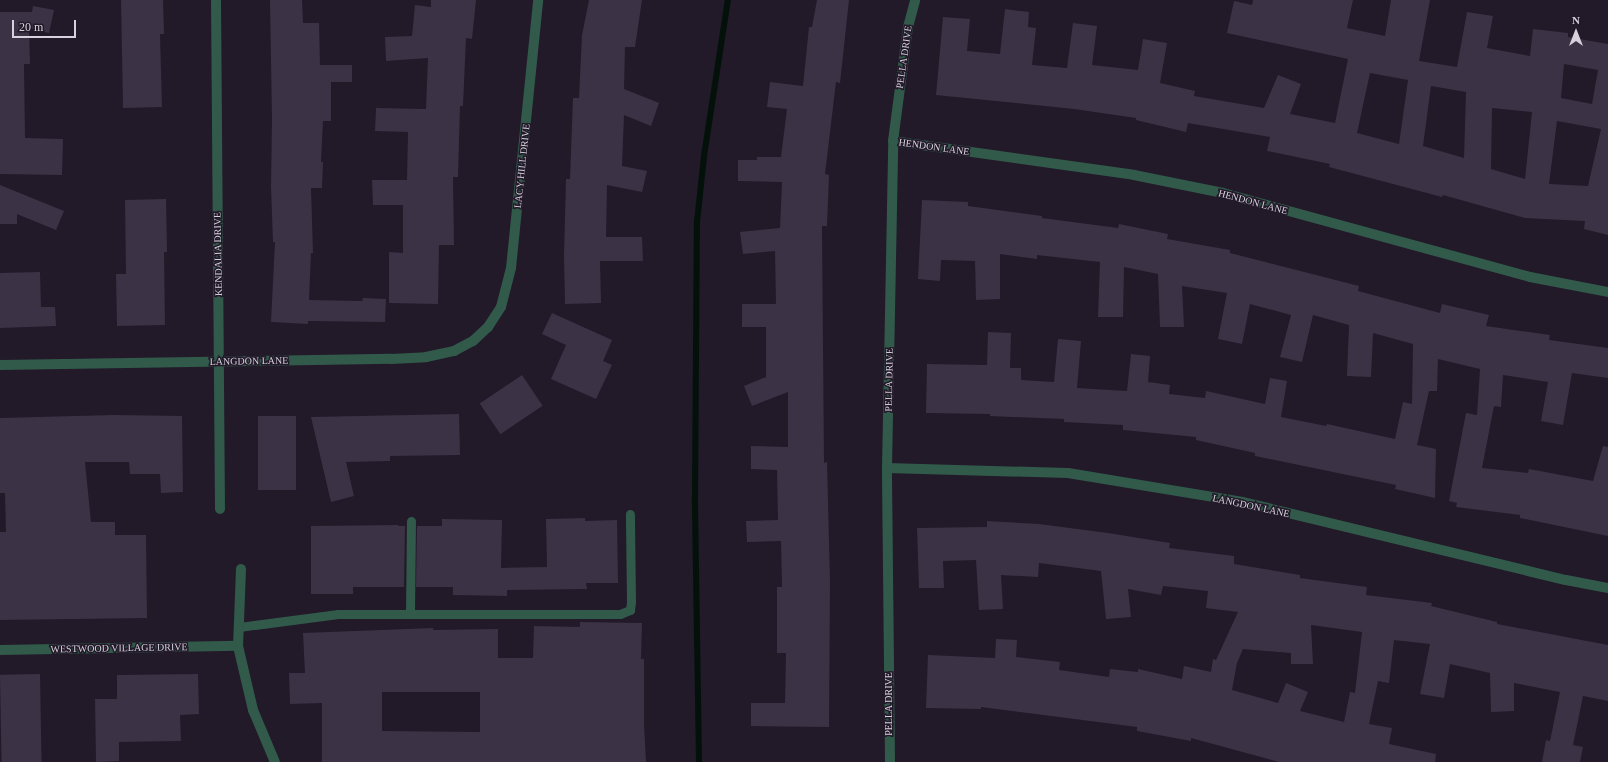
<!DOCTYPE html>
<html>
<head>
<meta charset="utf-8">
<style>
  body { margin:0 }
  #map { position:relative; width:1608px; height:762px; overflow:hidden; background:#221929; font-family:Georgia,serif }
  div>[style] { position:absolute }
  .stream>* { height:6px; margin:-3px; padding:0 3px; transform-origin:3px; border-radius:3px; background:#04110b }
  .building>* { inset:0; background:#3c3245; transform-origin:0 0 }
  .lane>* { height:9px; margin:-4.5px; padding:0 4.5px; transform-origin:4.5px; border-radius:4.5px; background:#315a4a }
  .street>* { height:10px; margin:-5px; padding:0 5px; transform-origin:5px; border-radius:5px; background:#315a4a }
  span { translate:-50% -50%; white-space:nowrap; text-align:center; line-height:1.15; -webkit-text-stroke:3px #221929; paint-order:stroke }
  .street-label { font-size:10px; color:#d7d1dd }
  .north { position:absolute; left:1556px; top:12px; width:40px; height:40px; -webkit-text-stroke:3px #221929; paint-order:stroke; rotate:0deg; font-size:11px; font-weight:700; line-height:16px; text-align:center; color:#d7d1dd }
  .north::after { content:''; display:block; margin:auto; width:14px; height:18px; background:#d7d1dd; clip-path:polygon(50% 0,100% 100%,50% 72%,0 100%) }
  .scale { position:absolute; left:12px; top:20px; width:64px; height:18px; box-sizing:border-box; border:2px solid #d7d1dd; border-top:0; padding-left:5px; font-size:12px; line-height:14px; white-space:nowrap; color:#d7d1dd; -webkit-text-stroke:3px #221929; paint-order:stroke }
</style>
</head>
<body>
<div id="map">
  <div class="stream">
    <div style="left:699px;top:762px;width:266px;rotate:-90.9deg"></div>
    <div style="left:695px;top:496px;width:274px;rotate:-89.6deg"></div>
    <div style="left:697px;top:222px;width:66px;rotate:-83.9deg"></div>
    <div style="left:704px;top:156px;width:158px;rotate:-81.3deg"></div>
  </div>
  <div class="building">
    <div style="clip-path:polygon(121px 0,163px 0,164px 34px,160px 34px,162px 107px,123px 108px)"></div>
    <div style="clip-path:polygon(270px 0,302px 0,303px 23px,319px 23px,320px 65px,352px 65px,352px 82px,331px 82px,331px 121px,323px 121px,321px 162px,323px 162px,322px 188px,311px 188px,313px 253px,311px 253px,309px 300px,362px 301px,363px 298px,386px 299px,385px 322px,308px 321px,308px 324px,271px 322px,275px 242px,273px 242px,271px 187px,272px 120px)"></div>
    <div style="clip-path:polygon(431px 0,476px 0,472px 39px,466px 38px,463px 106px,460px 106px,458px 177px,453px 177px,454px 245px,439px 245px,438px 304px,389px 303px,389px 252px,403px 253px,403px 205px,373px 205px,372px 180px,407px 180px,408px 132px,375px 131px,376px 108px,426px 109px,428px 58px,386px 61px,385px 37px,412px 36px,415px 5px,431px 7px)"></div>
    <div style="clip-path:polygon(589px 0,642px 0,635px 47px,625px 47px,624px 89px,659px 103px,651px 126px,624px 115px,622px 166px,647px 171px,642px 192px,607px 185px,606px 237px,642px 237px,643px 261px,600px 261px,601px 303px,565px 304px,564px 255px,566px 179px,570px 179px,573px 98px,579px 98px,582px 35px)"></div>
    <div style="clip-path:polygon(817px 0,849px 0,840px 83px,836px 82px,825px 174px,829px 175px,827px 226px,822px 226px,824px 463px,827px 462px,830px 581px,829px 727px,751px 726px,751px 703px,785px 703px,786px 653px,777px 653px,777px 587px,782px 587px,781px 541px,747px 542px,746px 521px,778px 520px,777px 470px,751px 469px,751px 446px,788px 447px,788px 392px,752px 406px,744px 386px,766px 377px,766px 327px,742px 327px,742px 304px,776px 304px,775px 251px,743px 254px,740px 232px,780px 228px,782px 182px,738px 181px,738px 160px,757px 160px,757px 157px,781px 157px,787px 109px,767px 107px,770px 82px,803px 86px,809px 27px,812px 27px)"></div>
    <div style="clip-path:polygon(evenodd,1253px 0,1353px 0,1347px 28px,1385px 36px,1391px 0,1430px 0,1419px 61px,1457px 67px,1467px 12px,1493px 16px,1487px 48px,1530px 56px,1533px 29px,1568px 33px,1568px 37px,1608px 44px,1608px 235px,1584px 229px,1585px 221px,1525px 218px,1443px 195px,1442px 197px,1329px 167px,1330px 164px,1267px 151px,1270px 137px,1188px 123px,1186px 132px,1136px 120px,1136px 118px,1074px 109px,936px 95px,943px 17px,970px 19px,967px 51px,1000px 54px,1005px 9px,1029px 12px,1028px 27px,1036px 28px,1032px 65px,1067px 68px,1073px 23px,1097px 26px,1092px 65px,1138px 70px,1143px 39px,1167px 43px,1160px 83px,1195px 91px,1194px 96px,1264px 108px,1278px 75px,1301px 84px,1290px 114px,1335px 123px,1348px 59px,1227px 33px,1234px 1px,1252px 5px,1253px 0,1564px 64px,1598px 70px,1592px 104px,1561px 98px,1564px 64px,1253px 0,1370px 73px,1408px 80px,1399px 144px,1357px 133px,1370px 73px,1253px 0,1431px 86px,1466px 92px,1464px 158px,1423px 146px,1431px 86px,1253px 0,1492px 108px,1532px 112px,1525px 179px,1491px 169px,1492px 108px,1253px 0,1557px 121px,1601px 129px,1588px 186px,1549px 184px,1557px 121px)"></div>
    <div style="clip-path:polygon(33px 6px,54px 10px,49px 33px,29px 28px,30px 64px,24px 64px,25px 138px,63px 139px,62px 175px,0 174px,0 12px,32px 12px)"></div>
    <div style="clip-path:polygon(0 185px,64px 211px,56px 230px,17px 214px,17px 224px,0 224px)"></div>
    <div style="clip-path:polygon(166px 199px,167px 252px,164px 252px,165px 325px,117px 326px,116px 274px,126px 274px,125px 200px)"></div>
    <div style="clip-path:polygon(922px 200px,968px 202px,968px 206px,1042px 216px,1042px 218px,1118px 228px,1119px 224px,1168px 234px,1167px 239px,1230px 250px,1230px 253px,1359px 286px,1358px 291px,1440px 313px,1442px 304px,1489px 315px,1486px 326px,1550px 335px,1549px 340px,1608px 348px,1608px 378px,1572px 373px,1563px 425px,1541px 421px,1548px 382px,1503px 375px,1501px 407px,1494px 406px,1482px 468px,1528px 473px,1529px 469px,1593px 481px,1603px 446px,1608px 447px,1608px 536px,1520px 518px,1520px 515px,1456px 507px,1457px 503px,1449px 501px,1466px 413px,1477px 415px,1480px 369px,1438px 359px,1437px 391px,1429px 391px,1417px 445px,1436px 449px,1435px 498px,1395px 489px,1396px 485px,1255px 456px,1255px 453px,1196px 440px,1196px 437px,1123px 430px,1123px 425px,1064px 422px,1064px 419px,990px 416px,990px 414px,926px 413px,927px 364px,987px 365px,988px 332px,1011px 333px,1010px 368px,1021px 368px,1021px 380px,1054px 382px,1058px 339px,1081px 341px,1077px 388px,1127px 391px,1131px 354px,1150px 356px,1148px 382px,1170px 385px,1169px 394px,1205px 398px,1206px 391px,1265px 404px,1270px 378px,1287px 381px,1281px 417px,1326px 426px,1327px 424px,1395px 439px,1403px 402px,1412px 404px,1413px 344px,1373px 333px,1371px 377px,1347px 376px,1349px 325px,1313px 315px,1302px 362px,1280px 357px,1291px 315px,1250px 304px,1242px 344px,1218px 339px,1227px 293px,1182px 286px,1184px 327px,1160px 327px,1158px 274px,1124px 267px,1123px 317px,1098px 317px,1100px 262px,1037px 255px,1037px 259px,1000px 254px,1000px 299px,976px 300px,975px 261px,941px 260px,940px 281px,918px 279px)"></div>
    <div style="clip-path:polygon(40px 272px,41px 307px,55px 307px,56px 326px,0 328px,0 273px)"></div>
    <div style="clip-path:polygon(552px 313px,612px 340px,603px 361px,612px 365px,596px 399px,551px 379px,566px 345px,542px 334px)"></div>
    <div style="left:522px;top:375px;width:37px;height:51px;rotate:56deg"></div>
    <div style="clip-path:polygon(459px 414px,460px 455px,390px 456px,390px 461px,346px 462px,354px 496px,331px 502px,311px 417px)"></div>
    <div style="clip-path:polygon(114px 415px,182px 416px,183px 492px,161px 493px,160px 474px,130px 474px,129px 462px,85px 462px,91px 522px,115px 522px,115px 535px,146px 535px,147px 618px,0 620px,0 532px,6px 532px,5px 493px,0 493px,0 418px)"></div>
    <div style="left:258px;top:416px;width:38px;height:74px"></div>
    <div style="clip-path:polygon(585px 518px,585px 521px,617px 520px,618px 583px,586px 583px,587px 589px,507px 590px,507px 596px,453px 595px,453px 587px,416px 587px,417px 526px,442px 526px,442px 519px,502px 520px,501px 568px,547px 567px,546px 519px)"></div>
    <div style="clip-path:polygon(evenodd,987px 521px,1039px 524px,1108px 533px,1170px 543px,1169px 548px,1234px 556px,1234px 564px,1300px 575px,1300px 578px,1367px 587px,1366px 595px,1432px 603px,1431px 606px,1497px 622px,1497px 624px,1608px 645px,1608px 701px,1583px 696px,1573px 745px,1583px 747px,1580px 762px,1542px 762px,1546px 740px,1550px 741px,1560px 692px,1514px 683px,1514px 711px,1491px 712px,1490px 673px,1450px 664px,1444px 698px,1420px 694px,1430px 644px,1394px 640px,1389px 683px,1378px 681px,1369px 724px,1392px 728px,1389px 744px,1436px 754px,1435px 762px,1279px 762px,1191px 738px,1191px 741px,1137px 731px,1137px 727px,981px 707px,981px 709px,926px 708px,928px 655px,995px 658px,996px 639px,1017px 640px,1016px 657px,1060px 662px,1059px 670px,1109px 677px,1110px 669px,1138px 672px,1138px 669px,1182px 679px,1184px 666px,1211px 672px,1213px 659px,1216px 660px,1238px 612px,1206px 608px,1208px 591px,1163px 586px,1161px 595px,1128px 589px,1131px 617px,1106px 619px,1101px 571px,1039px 563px,1038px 577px,1001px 575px,1003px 609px,979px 610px,976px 560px,943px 561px,944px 588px,919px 588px,917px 528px,987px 527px,987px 521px,1311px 625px,1362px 632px,1355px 693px,1350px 692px,1344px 722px,1300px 711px,1308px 692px,1286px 683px,1278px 703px,1232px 690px,1237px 663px,1243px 649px,1291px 653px,1291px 664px,1313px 664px,1311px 625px)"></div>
    <div style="clip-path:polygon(398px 525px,398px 526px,405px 526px,404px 587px,353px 587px,353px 594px,311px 594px,311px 526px)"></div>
    <div style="clip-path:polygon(evenodd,580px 622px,642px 623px,641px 659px,644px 659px,644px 724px,646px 762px,322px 762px,322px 703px,290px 704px,289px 673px,305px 673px,303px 633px,433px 628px,433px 630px,498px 629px,498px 658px,533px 658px,534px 626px,580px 627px,580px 622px,382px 692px,480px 692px,480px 732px,382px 731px,382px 692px)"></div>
    <div style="left:40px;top:674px;width:88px;height:40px;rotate:89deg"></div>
    <div style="clip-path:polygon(198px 674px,199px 714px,180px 715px,181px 741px,119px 742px,119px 761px,96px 762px,95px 699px,117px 699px,117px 675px)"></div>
  </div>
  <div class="lane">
    <div style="left:410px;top:614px;width:93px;rotate:-89.4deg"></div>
    <div style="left:239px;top:627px;width:100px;rotate:-7.5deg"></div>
    <div style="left:338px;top:614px;width:282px"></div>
    <div style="left:620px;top:614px;width:11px;rotate:-22deg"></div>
    <div style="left:630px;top:610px;width:8px;rotate:-83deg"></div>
    <div style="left:631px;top:602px;width:88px;rotate:-90.7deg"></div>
  </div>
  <div class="street">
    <div style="left:216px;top:0;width:509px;rotate:89.55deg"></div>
    <div style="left:893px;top:141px;width:243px;rotate:8deg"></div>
    <div style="left:1134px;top:175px;width:91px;rotate:11.4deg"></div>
    <div style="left:1223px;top:193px;width:318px;rotate:15.3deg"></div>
    <div style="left:1530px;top:277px;width:79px;rotate:10.9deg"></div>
    <div style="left:0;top:365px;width:391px;rotate:-0.9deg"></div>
    <div style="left:391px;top:359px;width:35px;rotate:-3deg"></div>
    <div style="left:426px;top:357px;width:29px;rotate:-12deg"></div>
    <div style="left:454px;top:351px;width:21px;rotate:-28deg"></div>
    <div style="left:473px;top:341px;width:21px;rotate:-43deg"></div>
    <div style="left:488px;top:327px;width:24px;rotate:-57deg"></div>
    <div style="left:501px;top:307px;width:40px;rotate:-75.6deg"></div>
    <div style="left:511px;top:268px;width:269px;rotate:-84.2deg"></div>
    <div style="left:887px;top:468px;width:181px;rotate:1.6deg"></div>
    <div style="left:1068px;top:473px;width:177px;rotate:9.4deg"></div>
    <div style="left:1243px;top:502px;width:332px;rotate:13.6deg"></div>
    <div style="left:1566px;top:580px;width:43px;rotate:10.8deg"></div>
    <div style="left:241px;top:569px;width:77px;rotate:92.2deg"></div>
    <div style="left:238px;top:646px;width:66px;rotate:76.8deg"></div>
    <div style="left:253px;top:710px;width:56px;rotate:67.1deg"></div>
    <div style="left:0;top:650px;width:238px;rotate:-1deg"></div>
    <div style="left:890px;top:762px;width:294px;rotate:-90.6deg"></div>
    <div style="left:887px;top:468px;width:327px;rotate:-88.9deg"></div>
    <div style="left:893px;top:141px;width:115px;rotate:-82.5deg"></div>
    <div style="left:908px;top:27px;width:28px;rotate:-75deg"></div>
  </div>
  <div class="street-label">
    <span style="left:904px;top:57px;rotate:-82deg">PELLA DRIVE</span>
    <span style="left:934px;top:147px;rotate:8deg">HENDON LANE</span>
    <span style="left:522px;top:166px;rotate:-84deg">LACY HILL DRIVE</span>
    <span style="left:1253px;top:202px;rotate:15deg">HENDON LANE</span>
    <span style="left:218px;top:254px;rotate:-91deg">KENDALIA DRIVE</span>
    <span style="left:249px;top:361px;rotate:-1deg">LANGDON LANE</span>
    <span style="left:889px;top:380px;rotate:-89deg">PELLA DRIVE</span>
    <span style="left:1251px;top:506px;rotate:12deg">LANGDON LANE</span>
    <span style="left:119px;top:648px;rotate:-1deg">WESTWOOD VILLAGE DRIVE</span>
    <span style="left:889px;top:704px;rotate:-90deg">PELLA DRIVE</span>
  </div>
  <div class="north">N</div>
  <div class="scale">20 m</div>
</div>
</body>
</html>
